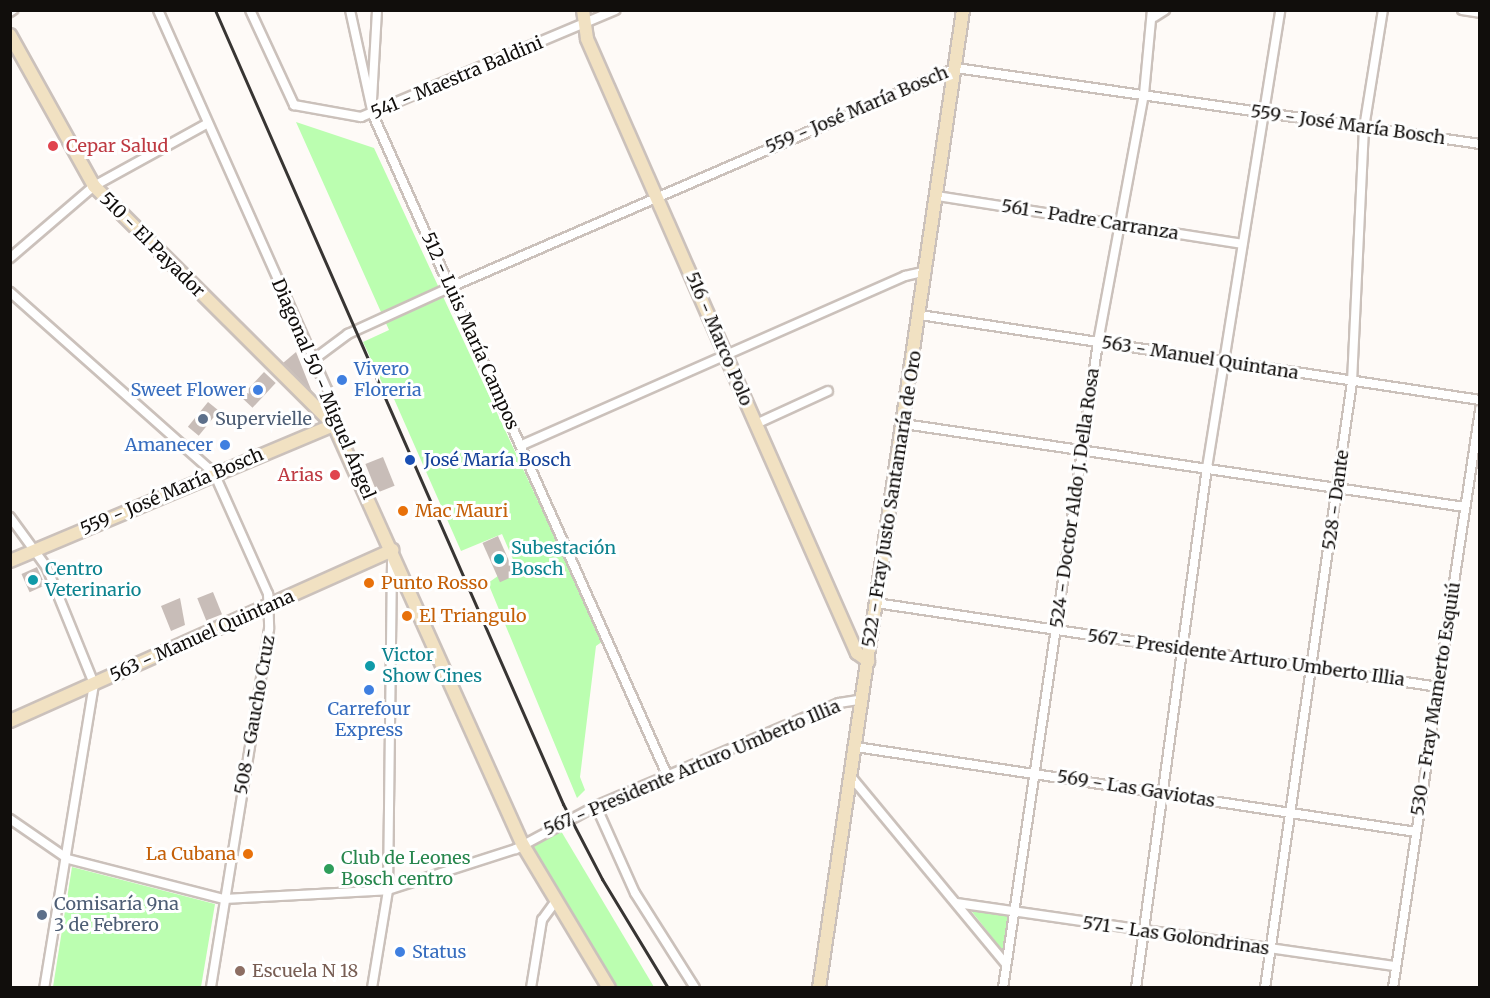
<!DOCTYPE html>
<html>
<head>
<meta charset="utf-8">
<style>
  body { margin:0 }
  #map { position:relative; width:1490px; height:998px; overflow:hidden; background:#fefaf7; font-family:Merriweather,serif }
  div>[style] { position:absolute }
  .green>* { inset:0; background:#bbfeb0 }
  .building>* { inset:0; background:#c8bdb8; transform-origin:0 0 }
  .roads { filter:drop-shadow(2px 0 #cbc1bb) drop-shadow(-2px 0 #cbc1bb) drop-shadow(0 2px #cbc1bb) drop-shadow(0 -2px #cbc1bb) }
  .street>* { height:8px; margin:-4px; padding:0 4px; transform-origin:4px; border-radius:4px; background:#fff }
  .secondary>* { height:12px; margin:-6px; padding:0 6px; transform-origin:6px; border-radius:6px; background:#f1e1c2 }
  .rail>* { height:3px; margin:-1.5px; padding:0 1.5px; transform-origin:1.5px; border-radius:1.5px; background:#383533 }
  .dots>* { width:16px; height:16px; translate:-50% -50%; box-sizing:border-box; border:3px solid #fff; border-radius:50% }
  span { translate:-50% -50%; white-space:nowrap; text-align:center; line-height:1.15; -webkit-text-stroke:6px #fff; paint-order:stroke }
  .street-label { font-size:18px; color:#110e0c }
  .health-label { font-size:18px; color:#be3a42 }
  .left { translate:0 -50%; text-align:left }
  .right { translate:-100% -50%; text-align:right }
  .shop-label { font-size:18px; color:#366cbe }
  .service-label { font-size:18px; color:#4e5e75 }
  .transit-label { font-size:18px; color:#164399 }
  .food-label { font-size:18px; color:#c56008 }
  .culture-label { font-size:18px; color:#0d838f }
  .leisure-label { font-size:18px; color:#27864d }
  .education-label { font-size:18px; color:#785e54 }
  .frame { position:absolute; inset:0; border:12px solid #110e0c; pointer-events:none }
</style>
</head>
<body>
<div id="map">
  <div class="green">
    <div style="clip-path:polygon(296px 122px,374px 148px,603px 641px,596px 646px,580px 777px,585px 790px,577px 798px,488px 583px,515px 564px,502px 534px,461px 551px,387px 383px,383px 385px,363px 342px,389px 330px)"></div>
    <div style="clip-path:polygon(555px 829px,561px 831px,654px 987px,616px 987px,532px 848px)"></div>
    <div style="clip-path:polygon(72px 867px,215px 904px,201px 987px,53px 987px)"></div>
    <div style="clip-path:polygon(969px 908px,1010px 917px,1006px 955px)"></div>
  </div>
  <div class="building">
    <div style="clip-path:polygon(296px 352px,312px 392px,283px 363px)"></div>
    <div style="left:264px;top:372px;width:16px;height:34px;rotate:43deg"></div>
    <div style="left:208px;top:402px;width:14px;height:32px;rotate:39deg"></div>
    <div style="left:383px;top:457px;width:31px;height:19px;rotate:68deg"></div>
    <div style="left:498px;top:536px;width:43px;height:17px;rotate:66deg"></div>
    <div style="left:37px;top:567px;width:20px;height:17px;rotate:66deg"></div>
    <div style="left:213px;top:592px;width:24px;height:17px;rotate:68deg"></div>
    <div style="clip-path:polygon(180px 598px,185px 625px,171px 631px,161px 606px)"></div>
  </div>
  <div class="roads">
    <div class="street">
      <div style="left:158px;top:10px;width:417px;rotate:66deg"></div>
      <div style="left:328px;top:391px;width:35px;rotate:80deg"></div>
      <div style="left:250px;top:10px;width:105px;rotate:65.1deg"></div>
      <div style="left:294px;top:105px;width:68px;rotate:10.2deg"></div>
      <div style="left:361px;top:117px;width:276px;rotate:-22.8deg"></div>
      <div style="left:350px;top:10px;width:107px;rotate:77.6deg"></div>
      <div style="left:373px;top:115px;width:725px;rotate:65.98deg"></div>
      <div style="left:1462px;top:10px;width:18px;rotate:9deg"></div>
      <div style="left:10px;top:12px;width:4px;rotate:-34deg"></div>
      <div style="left:1154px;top:17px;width:13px;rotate:-32deg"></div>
      <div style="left:372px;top:100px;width:90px;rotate:-86.8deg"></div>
      <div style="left:937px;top:196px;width:309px;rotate:8.9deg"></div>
      <div style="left:10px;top:258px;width:111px;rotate:-40.6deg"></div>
      <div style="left:94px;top:186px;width:130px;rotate:-28.9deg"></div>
      <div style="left:10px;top:292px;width:273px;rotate:41.6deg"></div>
      <div style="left:214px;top:473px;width:133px;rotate:65.9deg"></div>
      <div style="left:268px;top:594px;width:35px;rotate:88deg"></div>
      <div style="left:269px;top:629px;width:364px;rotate:99.2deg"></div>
      <div style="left:920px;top:315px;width:566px;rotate:8.63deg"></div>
      <div style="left:313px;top:360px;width:44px;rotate:-36.6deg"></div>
      <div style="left:348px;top:334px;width:113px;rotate:-24.5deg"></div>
      <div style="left:451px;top:287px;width:550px;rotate:-23.44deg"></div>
      <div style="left:956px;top:68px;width:529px;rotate:8.25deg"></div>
      <div style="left:756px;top:424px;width:79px;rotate:-24.6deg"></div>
      <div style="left:904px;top:424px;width:567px;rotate:8.42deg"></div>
      <div style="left:522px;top:445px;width:419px;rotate:-23.8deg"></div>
      <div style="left:905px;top:276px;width:22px;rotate:-13deg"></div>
      <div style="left:10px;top:517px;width:63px;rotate:54deg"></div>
      <div style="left:47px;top:568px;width:125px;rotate:67.9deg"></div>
      <div style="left:94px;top:684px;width:308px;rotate:99.3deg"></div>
      <div style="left:876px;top:603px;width:569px;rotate:8.49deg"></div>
      <div style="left:856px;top:747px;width:566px;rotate:8.63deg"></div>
      <div style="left:852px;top:778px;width:241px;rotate:50.4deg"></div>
      <div style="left:596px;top:806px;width:95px;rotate:65.9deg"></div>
      <div style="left:635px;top:893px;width:112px;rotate:57.7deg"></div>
      <div style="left:10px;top:819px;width:70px;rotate:34.6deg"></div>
      <div style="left:68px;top:859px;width:161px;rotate:14.4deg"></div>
      <div style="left:224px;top:899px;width:164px;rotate:-3.1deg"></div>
      <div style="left:388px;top:890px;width:134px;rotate:-17.8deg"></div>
      <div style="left:516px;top:849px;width:91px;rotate:-28.3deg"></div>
      <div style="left:596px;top:806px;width:264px;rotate:-23deg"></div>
      <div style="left:839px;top:703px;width:24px;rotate:-9deg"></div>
      <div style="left:957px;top:903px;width:443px;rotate:8.2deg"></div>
      <div style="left:372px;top:988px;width:99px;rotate:-80.7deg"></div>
      <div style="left:388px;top:890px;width:335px;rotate:-89.3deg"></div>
      <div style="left:531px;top:988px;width:69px;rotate:-80.8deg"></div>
      <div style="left:542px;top:920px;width:24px;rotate:-54deg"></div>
      <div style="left:1003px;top:988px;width:653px;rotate:-81.63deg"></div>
      <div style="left:1098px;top:342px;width:252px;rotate:-79.5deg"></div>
      <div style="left:1144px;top:94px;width:84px;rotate:-84.6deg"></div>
      <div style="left:1136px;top:988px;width:525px;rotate:-82.23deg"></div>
      <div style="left:1207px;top:468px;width:464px;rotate:-80.9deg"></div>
      <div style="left:1265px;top:988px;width:612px;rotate:-81.83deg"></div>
      <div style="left:1352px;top:382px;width:254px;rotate:-87.3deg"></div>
      <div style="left:1364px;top:128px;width:120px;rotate:-80.9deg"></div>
      <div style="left:1393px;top:988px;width:585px;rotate:-81.44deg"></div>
    </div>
    <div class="secondary">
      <div style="left:583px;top:10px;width:29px;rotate:82deg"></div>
      <div style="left:587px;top:39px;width:344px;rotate:66.3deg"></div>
      <div style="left:725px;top:354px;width:327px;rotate:66.2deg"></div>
      <div style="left:857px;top:653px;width:14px;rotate:36deg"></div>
      <div style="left:10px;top:35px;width:173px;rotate:60.9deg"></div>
      <div style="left:94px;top:186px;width:339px;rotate:44.9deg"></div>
      <div style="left:334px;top:425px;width:461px;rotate:65.8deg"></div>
      <div style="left:523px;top:845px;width:167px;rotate:59deg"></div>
      <div style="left:10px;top:561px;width:351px;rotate:-22.8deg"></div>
      <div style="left:10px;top:721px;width:419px;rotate:-24.1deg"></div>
      <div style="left:819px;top:988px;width:989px;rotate:-81.62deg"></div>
    </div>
  </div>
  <div class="rail">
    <div style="left:215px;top:10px;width:867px;rotate:66.33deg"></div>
    <div style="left:563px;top:804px;width:85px;rotate:62.5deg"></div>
    <div style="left:602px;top:879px;width:127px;rotate:58.8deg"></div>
  </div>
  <div class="dots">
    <div style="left:53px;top:146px;background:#e0444e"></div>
    <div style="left:342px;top:380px;background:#3f7fe0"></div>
    <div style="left:258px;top:390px;background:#3f7fe0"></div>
    <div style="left:203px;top:419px;background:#5c6f8a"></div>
    <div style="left:225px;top:445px;background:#3f7fe0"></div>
    <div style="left:410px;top:460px;background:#1a4fb4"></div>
    <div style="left:335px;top:475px;background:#e0444e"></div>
    <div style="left:403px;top:511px;background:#e8710a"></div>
    <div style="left:499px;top:559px;background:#0f9aa8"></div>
    <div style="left:33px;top:580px;background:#0f9aa8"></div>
    <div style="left:369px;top:583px;background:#e8710a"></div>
    <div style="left:407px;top:616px;background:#e8710a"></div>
    <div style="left:370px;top:666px;background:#0f9aa8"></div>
    <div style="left:369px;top:690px;background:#3f7fe0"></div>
    <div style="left:248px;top:854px;background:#e8710a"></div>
    <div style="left:329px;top:869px;background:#2e9e5b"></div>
    <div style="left:42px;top:915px;background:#5c6f8a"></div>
    <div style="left:400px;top:952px;background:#3f7fe0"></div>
    <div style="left:240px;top:971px;background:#8d6e63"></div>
  </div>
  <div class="street-label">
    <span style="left:457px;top:78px;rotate:-23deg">541 - Maestra Baldini</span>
    <span style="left:857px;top:110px;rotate:-23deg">559 - José María Bosch</span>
    <span style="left:1348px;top:125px;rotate:8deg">559 - José María Bosch</span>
    <span style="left:1090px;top:220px;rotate:9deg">561 - Padre Carranza</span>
    <span style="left:152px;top:245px;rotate:45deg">510 - El Payador</span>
    <span style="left:470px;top:331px;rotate:66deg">512 - Luis María Campos</span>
    <span style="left:719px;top:339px;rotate:67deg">516 - Marco Polo</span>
    <span style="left:1200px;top:358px;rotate:9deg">563 - Manuel Quintana</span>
    <span style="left:323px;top:389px;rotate:67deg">Diagonal 50 - Miguel Ángel</span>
    <span style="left:172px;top:492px;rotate:-23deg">559 - José María Bosch</span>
    <span style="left:1075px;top:498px;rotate:-82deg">524 - Doctor Aldo J. Della Rosa</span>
    <span style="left:892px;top:499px;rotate:-81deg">522 - Fray Justo Santamaría de Oro</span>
    <span style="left:1336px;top:500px;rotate:-82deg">528 - Dante</span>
    <span style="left:202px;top:636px;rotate:-24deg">563 - Manuel Quintana</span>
    <span style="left:1246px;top:658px;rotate:8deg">567 - Presidente Arturo Umberto Illia</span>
    <span style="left:1436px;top:699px;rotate:-81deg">530 - Fray Mamerto Esquiú</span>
    <span style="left:255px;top:715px;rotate:-80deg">508 - Gaucho Cruz</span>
    <span style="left:692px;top:768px;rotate:-23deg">567 - Presidente Arturo Umberto Illia</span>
    <span style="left:1136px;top:789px;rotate:9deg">569 - Las Gaviotas</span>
    <span style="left:1176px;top:936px;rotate:8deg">571 - Las Golondrinas</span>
  </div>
  <div class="health-label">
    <span class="left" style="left:66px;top:146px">Cepar Salud</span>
    <span class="right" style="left:323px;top:475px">Arias</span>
  </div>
  <div class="shop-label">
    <span class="left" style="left:354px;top:380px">Vivero<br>Floreria</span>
    <span class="right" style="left:246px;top:390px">Sweet Flower</span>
    <span class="right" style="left:213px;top:445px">Amanecer</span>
    <span style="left:369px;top:720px">Carrefour<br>Express</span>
    <span class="left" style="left:412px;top:952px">Status</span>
  </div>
  <div class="service-label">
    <span class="left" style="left:215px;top:419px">Supervielle</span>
    <span class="left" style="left:54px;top:915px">Comisaría 9na<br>3 de Febrero</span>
  </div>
  <div class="transit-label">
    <span class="left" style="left:424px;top:460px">José María Bosch</span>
  </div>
  <div class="food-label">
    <span class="left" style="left:415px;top:511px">Mac Mauri</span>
    <span class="left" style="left:381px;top:583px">Punto Rosso</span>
    <span class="left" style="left:419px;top:616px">El Triangulo</span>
    <span class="right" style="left:236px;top:854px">La Cubana</span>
  </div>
  <div class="culture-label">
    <span class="left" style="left:511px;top:559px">Subestación<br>Bosch</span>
    <span class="left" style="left:45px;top:580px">Centro<br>Veterinario</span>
    <span class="left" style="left:382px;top:666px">Victor<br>Show Cines</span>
  </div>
  <div class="leisure-label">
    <span class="left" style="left:341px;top:869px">Club de Leones<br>Bosch centro</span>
  </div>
  <div class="education-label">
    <span class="left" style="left:252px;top:971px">Escuela N 18</span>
  </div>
  <div class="frame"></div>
</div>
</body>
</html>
